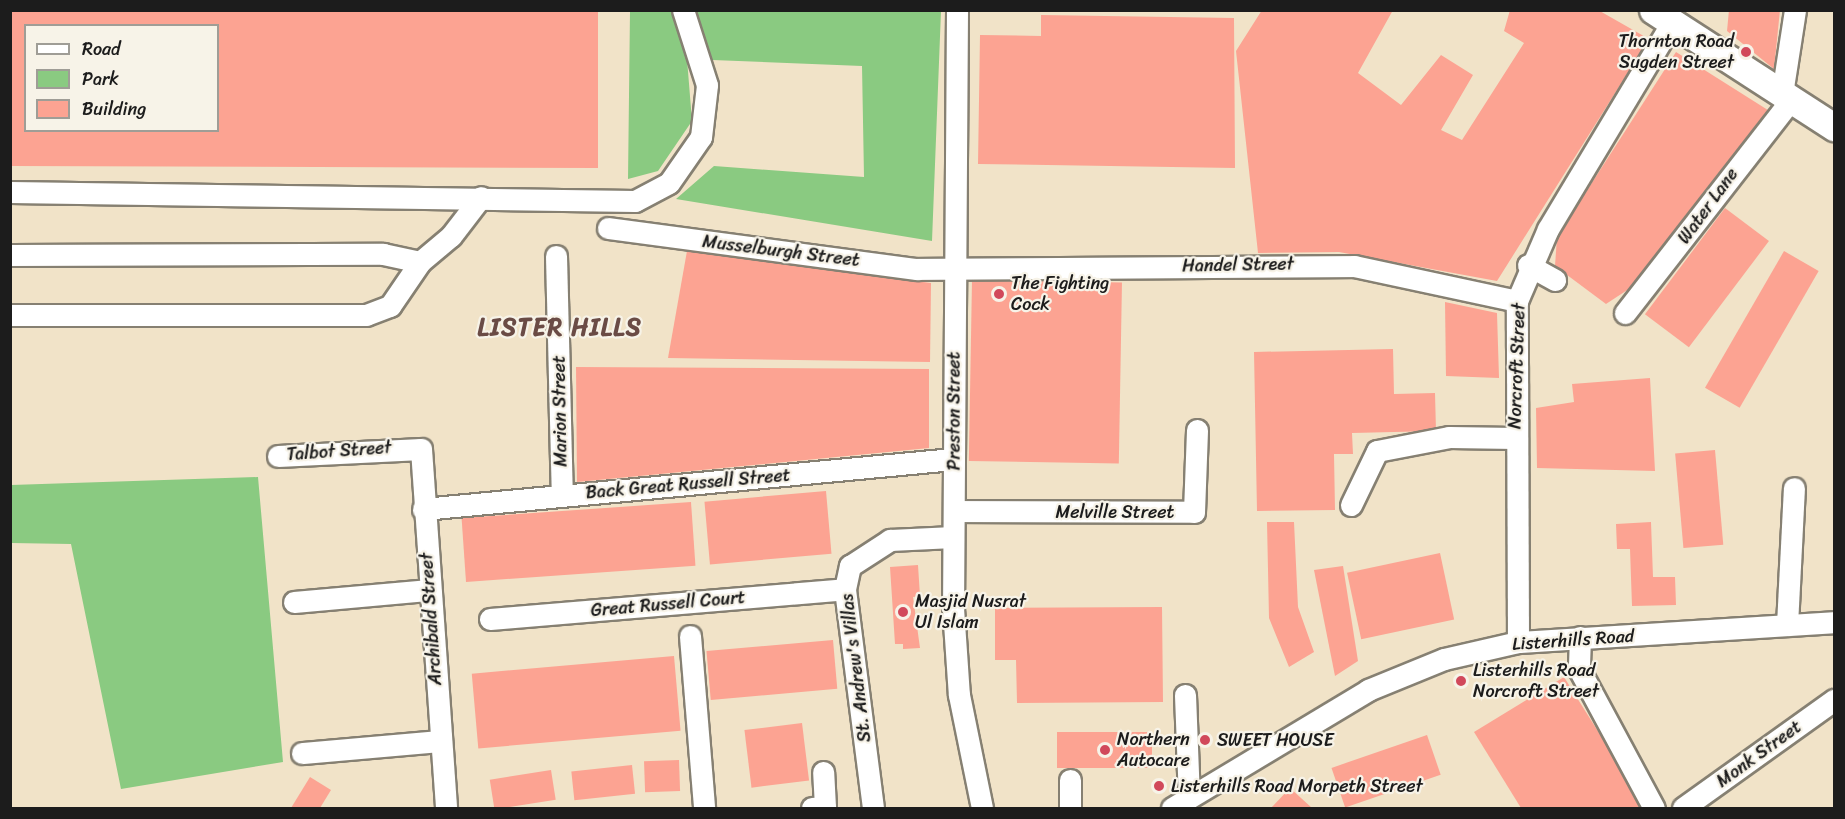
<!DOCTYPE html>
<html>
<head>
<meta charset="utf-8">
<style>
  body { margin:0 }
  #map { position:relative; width:1845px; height:819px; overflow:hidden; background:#f1e3c8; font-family:Sriracha,sans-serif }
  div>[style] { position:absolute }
  .green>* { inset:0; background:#8aca81 }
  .building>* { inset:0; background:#fca392; transform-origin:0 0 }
  .roads { filter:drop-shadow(2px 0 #868072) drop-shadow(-2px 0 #868072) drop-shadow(0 2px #868072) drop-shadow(0 -2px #868072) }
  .minor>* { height:21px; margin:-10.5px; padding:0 10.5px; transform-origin:10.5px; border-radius:10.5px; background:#fff }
  .major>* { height:27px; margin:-13.5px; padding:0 13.5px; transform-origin:13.5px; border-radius:13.5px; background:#fff }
  .dots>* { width:16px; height:16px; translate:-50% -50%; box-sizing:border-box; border:3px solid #f7f3e8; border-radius:50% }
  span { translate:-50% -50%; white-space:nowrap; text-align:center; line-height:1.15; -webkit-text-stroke:4.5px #f7f3e8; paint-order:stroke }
  .poi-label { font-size:18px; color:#1c1c1c }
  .right { translate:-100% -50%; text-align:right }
  .left { translate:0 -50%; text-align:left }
  .street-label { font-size:18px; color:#1c1c1c }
  .district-label { font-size:24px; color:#6a4b45; font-weight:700; letter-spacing:1.5px }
  .frame { position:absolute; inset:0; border:12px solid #1c1c1c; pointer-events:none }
  .legend { position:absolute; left:24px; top:24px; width:195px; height:108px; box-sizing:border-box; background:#f7f3e8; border:2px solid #9f9d96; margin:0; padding:8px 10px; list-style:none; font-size:18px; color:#1c1c1c }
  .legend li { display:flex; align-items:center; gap:12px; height:30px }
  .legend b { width:30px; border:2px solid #9f9d96 }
</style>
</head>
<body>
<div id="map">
  <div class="green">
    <div style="clip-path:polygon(630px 11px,941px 11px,932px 241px,676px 199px,714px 166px,864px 177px,862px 66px,687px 59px,692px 121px,658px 171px,628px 179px)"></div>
    <div style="clip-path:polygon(258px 477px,283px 762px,121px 789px,71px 544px,11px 543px,11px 485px)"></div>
  </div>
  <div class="building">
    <div style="clip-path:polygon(evenodd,10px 10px,598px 10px,598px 168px,10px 166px,10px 10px,26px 26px,218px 26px,218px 130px,26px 130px,26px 26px)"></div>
    <div style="clip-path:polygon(1262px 10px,1393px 10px,1358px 73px,1401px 105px,1441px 55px,1473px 75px,1441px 130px,1462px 140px,1524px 43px,1504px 31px,1510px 10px,1598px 10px,1649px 39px,1497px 281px,1339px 252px,1258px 253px,1236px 51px)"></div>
    <div style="clip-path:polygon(1729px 10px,1780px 10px,1774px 69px,1727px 31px)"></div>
    <div style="clip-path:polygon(1041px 15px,1234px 18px,1235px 168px,978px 164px,980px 35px,1041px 36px)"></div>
    <div style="clip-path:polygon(1676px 52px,1771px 112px,1641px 281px,1606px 304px,1555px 266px,1557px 237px)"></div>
    <div style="left:1725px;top:208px;width:55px;height:133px;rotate:37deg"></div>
    <div style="clip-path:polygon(687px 251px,931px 283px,930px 362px,668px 358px)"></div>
    <div style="left:1784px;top:251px;width:40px;height:158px;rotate:30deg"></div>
    <div style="left:972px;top:280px;width:150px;height:181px;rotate:1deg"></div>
    <div style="clip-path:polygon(1445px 302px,1497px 313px,1499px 378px,1446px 376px)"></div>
    <div style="clip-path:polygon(1393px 349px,1394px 394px,1435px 393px,1436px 431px,1352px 433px,1353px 454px,1334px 454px,1335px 510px,1257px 511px,1254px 352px)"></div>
    <div style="clip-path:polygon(576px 367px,929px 369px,929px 448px,577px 482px)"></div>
    <div style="clip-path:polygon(1650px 378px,1655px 471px,1537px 468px,1536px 408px,1574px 402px,1572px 384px)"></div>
    <div style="left:1715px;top:450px;width:95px;height:40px;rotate:85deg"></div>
    <div style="left:826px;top:491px;width:63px;height:122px;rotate:85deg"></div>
    <div style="left:691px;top:502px;width:64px;height:230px;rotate:86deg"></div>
    <div style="clip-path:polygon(1267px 522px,1294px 522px,1298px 607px,1314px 652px,1289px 667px,1269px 618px)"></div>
    <div style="clip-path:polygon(1651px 522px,1653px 577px,1675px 577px,1676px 605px,1632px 606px,1630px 549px,1617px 549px,1616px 524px)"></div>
    <div style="left:1440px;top:553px;width:68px;height:95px;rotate:78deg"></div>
    <div style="clip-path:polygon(918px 565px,920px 596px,913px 597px,920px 648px,903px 649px,903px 644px,895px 644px,890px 567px)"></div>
    <div style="clip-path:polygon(1343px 566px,1358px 661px,1335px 676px,1314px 570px)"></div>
    <div style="clip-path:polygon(1162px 607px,1163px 702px,1017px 703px,1016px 660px,995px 660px,995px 608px)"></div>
    <div style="left:833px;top:640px;width:49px;height:127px;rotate:85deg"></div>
    <div style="left:674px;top:656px;width:75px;height:203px;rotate:85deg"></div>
    <div style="clip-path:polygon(1564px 677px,1646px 808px,1521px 808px,1474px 732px)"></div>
    <div style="left:802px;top:723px;width:58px;height:58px;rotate:83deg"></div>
    <div style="left:1057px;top:732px;width:95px;height:36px"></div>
    <div style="left:1427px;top:735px;width:42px;height:101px;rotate:71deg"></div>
    <div style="left:679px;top:760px;width:31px;height:35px;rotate:88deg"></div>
    <div style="left:632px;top:765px;width:29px;height:61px;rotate:84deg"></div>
    <div style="left:551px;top:770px;width:30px;height:62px;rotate:81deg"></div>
    <div style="clip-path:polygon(310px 777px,331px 790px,320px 808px,291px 808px)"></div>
    <div style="clip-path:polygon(1290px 788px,1312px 808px,1271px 808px)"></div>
  </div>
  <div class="roads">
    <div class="minor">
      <div style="left:957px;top:10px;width:598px;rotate:90.38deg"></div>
      <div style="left:953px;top:608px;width:87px;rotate:86.1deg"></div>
      <div style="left:959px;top:695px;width:115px;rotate:78.5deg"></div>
      <div style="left:1782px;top:94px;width:85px;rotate:-81.2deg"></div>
      <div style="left:10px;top:192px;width:625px;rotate:0.83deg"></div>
      <div style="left:635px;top:201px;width:38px;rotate:-28deg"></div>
      <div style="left:669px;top:183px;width:56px;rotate:-55.2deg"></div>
      <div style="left:701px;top:137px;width:52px;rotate:-83.4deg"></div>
      <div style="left:707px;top:85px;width:79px;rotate:-107.7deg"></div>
      <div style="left:608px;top:228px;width:312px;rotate:7.6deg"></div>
      <div style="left:917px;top:269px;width:437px;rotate:-0.4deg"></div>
      <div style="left:1354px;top:266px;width:167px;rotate:12.1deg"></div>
      <div style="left:10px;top:255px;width:373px;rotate:-0.2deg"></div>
      <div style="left:383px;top:254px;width:38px;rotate:12deg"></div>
      <div style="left:556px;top:256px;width:238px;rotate:88.6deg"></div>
      <div style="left:1528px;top:265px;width:31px;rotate:29deg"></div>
      <div style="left:1625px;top:313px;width:270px;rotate:-52.1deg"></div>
      <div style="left:10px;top:315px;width:356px"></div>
      <div style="left:366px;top:315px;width:26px;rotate:-21deg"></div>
      <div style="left:390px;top:306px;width:53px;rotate:-55.7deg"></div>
      <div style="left:420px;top:262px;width:40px;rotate:-40deg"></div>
      <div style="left:451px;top:236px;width:49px;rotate:-52.4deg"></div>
      <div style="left:278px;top:456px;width:143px;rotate:-2.8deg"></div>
      <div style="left:421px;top:449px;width:360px;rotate:86deg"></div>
      <div style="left:1351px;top:505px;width:60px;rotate:-64.3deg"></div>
      <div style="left:1377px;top:451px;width:73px;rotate:-11deg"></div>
      <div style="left:1449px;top:437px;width:66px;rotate:0.9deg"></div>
      <div style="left:423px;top:509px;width:532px;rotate:-5.39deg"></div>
      <div style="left:954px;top:511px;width:240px;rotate:0.2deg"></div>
      <div style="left:1194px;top:512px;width:82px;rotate:-87.9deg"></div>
      <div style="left:294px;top:602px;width:136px;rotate:-5.1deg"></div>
      <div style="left:490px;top:619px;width:356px;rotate:-4.8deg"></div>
      <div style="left:1787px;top:625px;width:137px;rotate:-87.1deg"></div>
      <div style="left:690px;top:636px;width:173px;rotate:85.3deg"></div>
      <div style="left:1580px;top:637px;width:32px;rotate:92deg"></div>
      <div style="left:1579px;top:669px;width:158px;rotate:61.7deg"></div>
      <div style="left:1518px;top:642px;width:341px;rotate:-90.2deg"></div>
      <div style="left:1517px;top:301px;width:78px;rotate:-66.7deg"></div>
      <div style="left:1548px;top:229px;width:240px;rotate:-59deg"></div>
      <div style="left:1185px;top:695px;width:103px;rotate:87.8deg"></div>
      <div style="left:302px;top:753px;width:139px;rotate:-5deg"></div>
      <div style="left:812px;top:808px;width:13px;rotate:-4deg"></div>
      <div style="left:825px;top:807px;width:35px;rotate:-93deg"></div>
      <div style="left:873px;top:808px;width:221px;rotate:-97.3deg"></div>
      <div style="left:845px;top:589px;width:24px;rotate:-78deg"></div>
      <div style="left:850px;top:566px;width:48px;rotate:-33deg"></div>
      <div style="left:890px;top:540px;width:63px;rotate:-2.7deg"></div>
      <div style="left:1070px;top:808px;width:28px;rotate:-90deg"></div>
      <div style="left:1172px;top:808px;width:229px;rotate:-31deg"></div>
      <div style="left:1368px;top:690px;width:82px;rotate:-22.2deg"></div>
      <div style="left:1444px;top:659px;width:76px;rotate:-12.9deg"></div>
      <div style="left:1518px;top:642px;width:317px;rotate:-3.6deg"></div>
      <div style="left:1683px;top:808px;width:186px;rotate:-35.6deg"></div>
    </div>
    <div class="major">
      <div style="left:1653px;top:10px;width:216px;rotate:32.9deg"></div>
    </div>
  </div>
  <div class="dots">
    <div style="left:1746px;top:52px;background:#d1495b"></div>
    <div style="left:999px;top:294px;background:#d1495b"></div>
    <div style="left:903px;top:612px;background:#d1495b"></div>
    <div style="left:1461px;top:681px;background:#d1495b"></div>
    <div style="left:1205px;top:740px;background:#d1495b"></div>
    <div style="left:1105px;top:750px;background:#d1495b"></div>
    <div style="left:1159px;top:786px;background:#d1495b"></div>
  </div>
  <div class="poi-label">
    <span class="right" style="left:1734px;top:52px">Thornton Road<br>Sugden Street</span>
    <span class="left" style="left:1011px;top:294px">The Fighting<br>Cock</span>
    <span class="left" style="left:915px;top:612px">Masjid Nusrat<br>Ul Islam</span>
    <span class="left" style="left:1473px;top:681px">Listerhills Road<br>Norcroft Street</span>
    <span class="left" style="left:1117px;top:750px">Northern<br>Autocare</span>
    <span class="left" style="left:1217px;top:740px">SWEET HOUSE</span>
    <span class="left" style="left:1171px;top:786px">Listerhills Road Morpeth Street</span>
  </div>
  <div class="street-label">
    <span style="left:1708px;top:206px;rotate:-54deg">Water Lane</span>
    <span style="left:781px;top:251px;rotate:7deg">Musselburgh Street</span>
    <span style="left:1238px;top:265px;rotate:-1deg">Handel Street</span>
    <span style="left:1517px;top:366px;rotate:-88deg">Norcroft Street</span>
    <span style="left:560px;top:411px;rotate:-91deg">Marion Street</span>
    <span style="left:954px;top:411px;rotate:-90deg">Preston Street</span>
    <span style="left:339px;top:451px;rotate:-4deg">Talbot Street</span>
    <span style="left:688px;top:484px;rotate:-5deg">Back Great Russell Street</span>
    <span style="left:1115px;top:512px">Melville Street</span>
    <span style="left:668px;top:604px;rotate:-5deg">Great Russell Court</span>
    <span style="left:431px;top:619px;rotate:-94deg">Archibald Street</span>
    <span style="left:1573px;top:640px;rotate:-4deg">Listerhills Road</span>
    <span style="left:856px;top:668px;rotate:-97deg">St. Andrew's Villas</span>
    <span style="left:1759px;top:754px;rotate:-36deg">Monk Street</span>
  </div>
  <div class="district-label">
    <span style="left:560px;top:328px">LISTER HILLS</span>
  </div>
  <div class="frame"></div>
  <ul class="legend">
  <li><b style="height:8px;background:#fff"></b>Road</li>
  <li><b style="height:16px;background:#8aca81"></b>Park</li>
  <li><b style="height:16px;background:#fca392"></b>Building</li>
  </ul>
</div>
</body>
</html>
